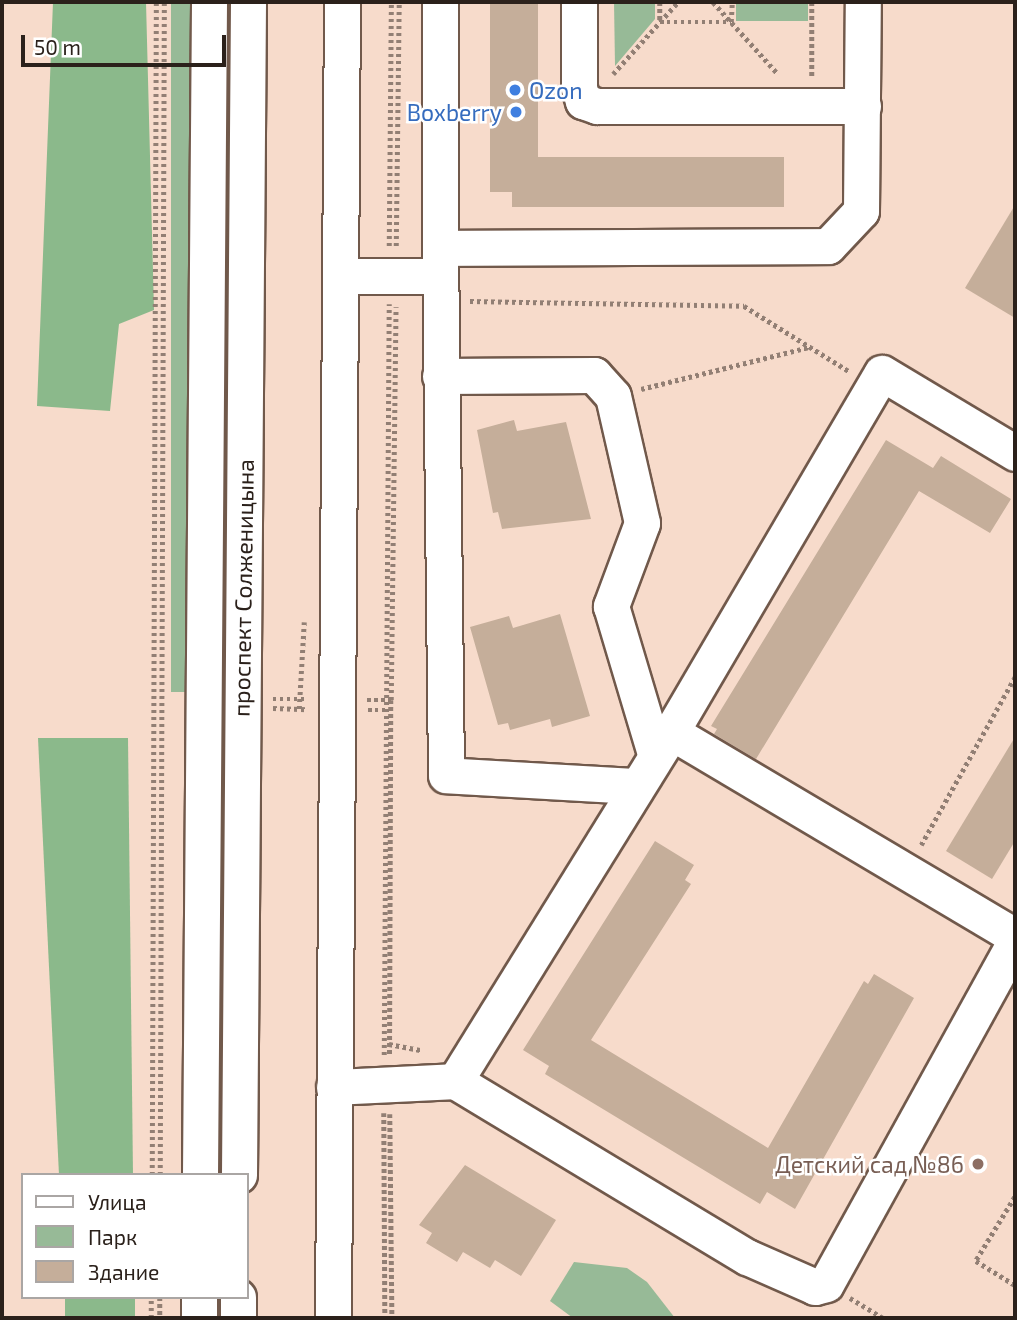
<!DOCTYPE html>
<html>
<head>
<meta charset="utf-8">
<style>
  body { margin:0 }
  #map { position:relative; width:1017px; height:1320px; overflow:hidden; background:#f7dbcb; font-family:"Exo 2",sans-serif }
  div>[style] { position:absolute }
  .green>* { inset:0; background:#97ba97; transform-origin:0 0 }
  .forest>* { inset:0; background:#8bb98b; transform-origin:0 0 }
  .building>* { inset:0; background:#c5ae9a }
  .path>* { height:4.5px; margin-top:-2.25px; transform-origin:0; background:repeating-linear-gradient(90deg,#927f74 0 3.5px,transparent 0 7px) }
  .roads { filter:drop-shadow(2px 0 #71594b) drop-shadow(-2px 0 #71594b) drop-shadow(0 2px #71594b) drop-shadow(0 -2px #71594b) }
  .minor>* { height:35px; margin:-17.5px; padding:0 17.5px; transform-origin:17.5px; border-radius:17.5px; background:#fff }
  .dots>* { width:19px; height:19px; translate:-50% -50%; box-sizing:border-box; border:4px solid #fff; border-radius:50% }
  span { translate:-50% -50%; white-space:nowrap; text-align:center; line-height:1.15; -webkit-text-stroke:5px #fff; paint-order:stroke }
  .shop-label { font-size:23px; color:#366cbe }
  .left { translate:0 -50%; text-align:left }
  .right { translate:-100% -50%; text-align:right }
  .street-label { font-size:23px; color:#2b211b }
  .education-label { font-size:23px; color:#785e54 }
  .frame { position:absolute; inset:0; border:4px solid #2b211b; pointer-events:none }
  .legend { position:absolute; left:21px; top:1173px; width:228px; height:126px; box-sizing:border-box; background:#fff; border:2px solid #aaa6a4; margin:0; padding:9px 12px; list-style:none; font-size:21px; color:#2b211b }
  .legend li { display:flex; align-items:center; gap:14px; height:35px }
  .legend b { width:35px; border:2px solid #aaa6a4 }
  .scale { position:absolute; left:21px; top:35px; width:205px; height:32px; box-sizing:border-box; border:4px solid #2b211b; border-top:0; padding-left:9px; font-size:21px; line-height:24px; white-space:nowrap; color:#2b211b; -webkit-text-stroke:5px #fff; paint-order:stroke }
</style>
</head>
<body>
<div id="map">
  <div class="green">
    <div style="left:171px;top:2px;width:21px;height:690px"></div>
    <div style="clip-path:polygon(614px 2px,655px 2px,655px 19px,615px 66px)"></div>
    <div style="left:736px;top:2px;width:72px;height:19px"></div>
    <div style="clip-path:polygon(574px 1262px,627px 1268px,647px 1282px,675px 1318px,573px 1318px,550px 1301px)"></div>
  </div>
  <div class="forest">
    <div style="clip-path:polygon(53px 2px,146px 2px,154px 310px,119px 324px,110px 411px,37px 406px)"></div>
    <div style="clip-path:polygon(38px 738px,128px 738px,133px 1175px,59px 1175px)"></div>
    <div style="left:65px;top:1297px;width:70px;height:21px"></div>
  </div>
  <div class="building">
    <div style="clip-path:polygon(490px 2px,538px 2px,538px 157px,784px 157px,784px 207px,512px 207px,512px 192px,490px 192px)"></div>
    <div style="clip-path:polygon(1015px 205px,1015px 318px,965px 288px)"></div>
    <div style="clip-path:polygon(514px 420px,517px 431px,566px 422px,591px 519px,502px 529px,498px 512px,493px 513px,477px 430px)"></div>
    <div style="clip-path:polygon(886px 440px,933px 468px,941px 456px,1011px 499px,990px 533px,919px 491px,756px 759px,714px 734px,717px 729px,711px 726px)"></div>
    <div style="clip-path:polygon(560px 614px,590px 716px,552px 727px,550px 719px,510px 730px,508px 723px,498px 725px,470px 627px,509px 616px,513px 628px)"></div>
    <div style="clip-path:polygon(1015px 737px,1015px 841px,992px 879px,946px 851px)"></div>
    <div style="clip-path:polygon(655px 841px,694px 865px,685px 880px,691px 884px,591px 1040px,768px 1148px,864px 981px,868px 984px,874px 974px,914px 998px,795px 1209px,767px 1192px,760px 1204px,545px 1074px,549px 1066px,523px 1050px)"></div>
    <div style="clip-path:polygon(465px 1165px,556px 1220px,521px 1276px,495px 1260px,490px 1268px,463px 1252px,457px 1262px,426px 1243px,432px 1233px,419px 1225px)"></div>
  </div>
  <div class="path">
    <div style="left:660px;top:2px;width:20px;rotate:90deg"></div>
    <div style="left:660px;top:22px;width:71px"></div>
    <div style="left:731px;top:22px;width:20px;rotate:-87deg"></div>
    <div style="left:713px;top:2px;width:97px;rotate:47.9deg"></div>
    <div style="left:812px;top:2px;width:76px;rotate:90deg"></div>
    <div style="left:613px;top:74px;width:97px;rotate:-47.9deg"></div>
    <div style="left:389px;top:246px;width:244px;rotate:-89.5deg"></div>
    <div style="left:396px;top:246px;width:244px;rotate:-89.3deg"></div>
    <div style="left:470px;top:301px;width:274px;rotate:1deg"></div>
    <div style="left:744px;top:306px;width:123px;rotate:31.8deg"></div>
    <div style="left:641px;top:389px;width:173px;rotate:-14deg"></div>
    <div style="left:273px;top:699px;width:33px"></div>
    <div style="left:367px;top:700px;width:24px"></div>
    <div style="left:391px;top:700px;width:356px;rotate:90.2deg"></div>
    <div style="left:391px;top:700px;width:393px;rotate:-89.3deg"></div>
    <div style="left:273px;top:708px;width:34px;rotate:2deg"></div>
    <div style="left:299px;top:709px;width:87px;rotate:-86.7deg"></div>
    <div style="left:368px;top:710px;width:17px"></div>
    <div style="left:921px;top:845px;width:193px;rotate:-60.8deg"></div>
    <div style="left:389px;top:1044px;width:33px;rotate:11deg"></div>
    <div style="left:384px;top:1055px;width:751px;rotate:-89.62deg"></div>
    <div style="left:384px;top:1113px;width:205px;rotate:89.7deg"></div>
    <div style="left:390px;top:1114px;width:204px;rotate:89.4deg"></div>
    <div style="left:152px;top:1175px;width:1173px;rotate:-89.8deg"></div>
    <div style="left:160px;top:1175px;width:1173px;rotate:-89.8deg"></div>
    <div style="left:1015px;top:1197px;width:75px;rotate:121.4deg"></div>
    <div style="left:976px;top:1261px;width:46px;rotate:31.6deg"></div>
    <div style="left:160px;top:1297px;width:21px;rotate:90deg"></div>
    <div style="left:850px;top:1298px;width:39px;rotate:31deg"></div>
    <div style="left:151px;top:1318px;width:21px;rotate:-90deg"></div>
  </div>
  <div class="roads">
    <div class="minor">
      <div style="left:440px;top:2px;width:246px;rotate:90deg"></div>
      <div style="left:579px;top:2px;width:86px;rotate:90deg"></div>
      <div style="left:579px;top:88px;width:14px;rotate:73deg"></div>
      <div style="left:583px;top:101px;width:15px;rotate:20deg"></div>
      <div style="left:597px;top:106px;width:266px"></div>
      <div style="left:340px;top:276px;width:99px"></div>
      <div style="left:440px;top:376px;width:154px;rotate:-0.4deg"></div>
      <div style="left:594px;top:375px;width:28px;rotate:48deg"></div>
      <div style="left:613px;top:396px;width:130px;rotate:77.1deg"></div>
      <div style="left:642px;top:523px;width:89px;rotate:110.5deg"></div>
      <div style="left:611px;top:606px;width:154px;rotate:73.4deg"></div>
      <div style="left:671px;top:732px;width:400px;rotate:30.7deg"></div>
      <div style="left:634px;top:786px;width:188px;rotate:-176.7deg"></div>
      <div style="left:446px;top:775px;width:527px;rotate:-90.65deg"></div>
      <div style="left:440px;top:248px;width:388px;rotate:-0.3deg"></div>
      <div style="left:828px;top:246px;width:48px;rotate:-46.7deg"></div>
      <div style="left:861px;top:211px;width:209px;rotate:-89.5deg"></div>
      <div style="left:455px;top:1081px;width:341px;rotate:31.1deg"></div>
      <div style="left:747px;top:1257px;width:74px;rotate:23.8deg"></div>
      <div style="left:815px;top:1287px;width:11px;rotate:-15deg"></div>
      <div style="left:826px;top:1284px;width:391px;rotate:-61.1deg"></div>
      <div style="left:334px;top:1087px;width:121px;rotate:-2.8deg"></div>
      <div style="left:455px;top:1081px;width:410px;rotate:-58.2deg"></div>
      <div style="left:671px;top:732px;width:416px;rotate:-59.6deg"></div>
      <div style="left:882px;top:373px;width:155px;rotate:31deg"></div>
      <div style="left:200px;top:1175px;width:1173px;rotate:-89.56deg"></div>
      <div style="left:239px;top:1175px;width:1173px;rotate:-89.56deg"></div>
      <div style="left:199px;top:1318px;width:21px;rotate:-90deg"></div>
      <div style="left:238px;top:1318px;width:21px;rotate:-90deg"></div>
      <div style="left:333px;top:1318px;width:1316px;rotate:-89.61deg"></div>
    </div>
  </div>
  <div class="dots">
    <div style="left:515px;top:90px;background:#3f7fe0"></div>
    <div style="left:516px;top:112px;background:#3f7fe0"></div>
    <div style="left:978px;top:1164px;background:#8d6e63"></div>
  </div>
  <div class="shop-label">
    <span class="left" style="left:529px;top:90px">Ozon</span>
    <span class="right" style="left:502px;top:112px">Boxberry</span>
  </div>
  <div class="street-label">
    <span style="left:243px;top:588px;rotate:-89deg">проспект Солженицына</span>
  </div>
  <div class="education-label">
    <span class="right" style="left:964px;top:1164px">Детский сад №86</span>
  </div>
  <div class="frame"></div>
  <ul class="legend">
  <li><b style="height:9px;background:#fff"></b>Улица</li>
  <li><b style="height:19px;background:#97ba97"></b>Парк</li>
  <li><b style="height:19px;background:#c5ae9a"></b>Здание</li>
  </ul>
  <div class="scale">50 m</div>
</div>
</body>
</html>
